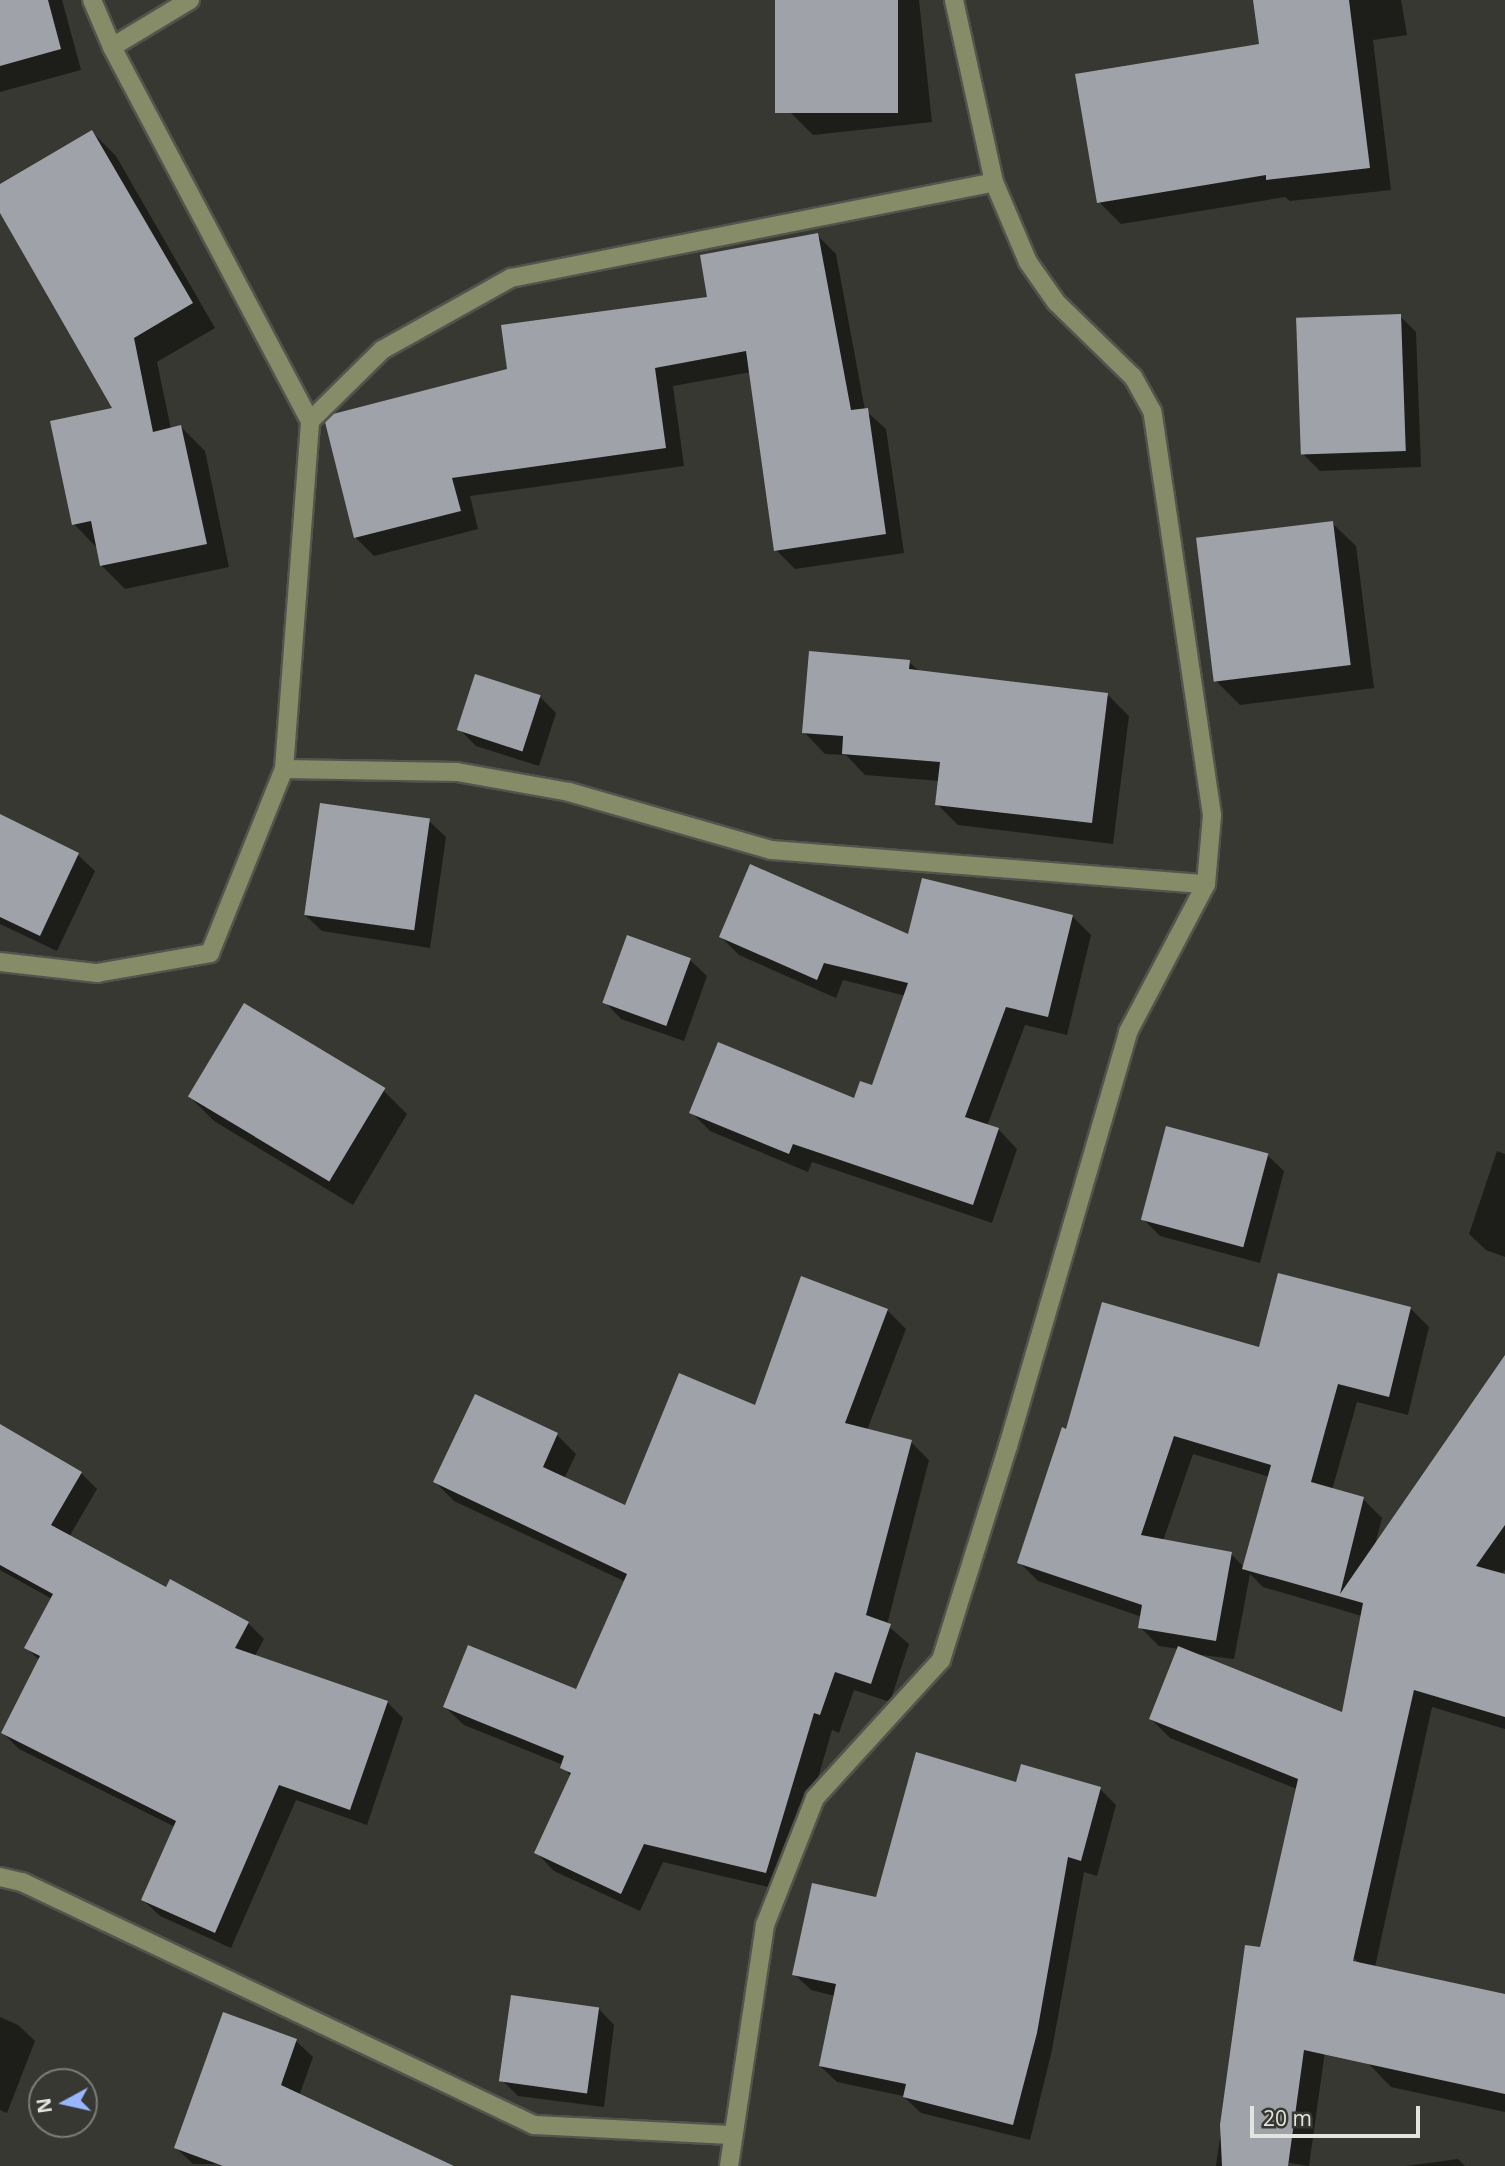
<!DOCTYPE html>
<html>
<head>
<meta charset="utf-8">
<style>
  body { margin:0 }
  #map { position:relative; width:1505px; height:2166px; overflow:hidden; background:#373831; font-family:"Open Sans",sans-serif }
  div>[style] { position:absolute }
  .shadow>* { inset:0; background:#0007 }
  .building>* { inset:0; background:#9fa2a9; transform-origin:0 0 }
  .roads { filter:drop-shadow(2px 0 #53544d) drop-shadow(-2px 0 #53544d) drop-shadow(0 2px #53544d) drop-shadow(0 -2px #53544d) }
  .minor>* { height:18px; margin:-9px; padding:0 9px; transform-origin:9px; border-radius:9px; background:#878c68 }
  span { translate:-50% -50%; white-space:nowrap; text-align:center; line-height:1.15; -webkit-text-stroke:7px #373831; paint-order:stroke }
  .north { position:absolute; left:28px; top:2068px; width:70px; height:70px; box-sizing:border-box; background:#373831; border:2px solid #7c7d77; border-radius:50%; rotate:262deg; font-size:19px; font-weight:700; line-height:28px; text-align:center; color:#e3e4e0 }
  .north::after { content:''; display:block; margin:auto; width:24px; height:32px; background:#99b5fd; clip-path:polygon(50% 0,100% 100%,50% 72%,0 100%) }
  .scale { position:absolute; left:1250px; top:2106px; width:170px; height:32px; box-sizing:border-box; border:4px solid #e3e4e0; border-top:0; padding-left:9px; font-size:21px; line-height:24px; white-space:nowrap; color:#e3e4e0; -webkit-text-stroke:5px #373831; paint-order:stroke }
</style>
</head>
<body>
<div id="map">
  <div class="shadow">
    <div style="clip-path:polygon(0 0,62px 0,81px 70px,0 92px)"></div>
    <div style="clip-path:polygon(777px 0,919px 0,932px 122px,813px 135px,789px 111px)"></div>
    <div style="clip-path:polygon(1254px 0,1401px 0,1407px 35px,1373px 40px,1391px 190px,1290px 201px,1285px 197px,1121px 224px,1099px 202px,1261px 45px)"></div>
    <div style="clip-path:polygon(92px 132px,116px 156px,215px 328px,157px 362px,171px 429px,181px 427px,205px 451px,229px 567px,125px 589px,101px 565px,98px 549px,74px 524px,115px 409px,0 210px,0 186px)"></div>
    <div style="clip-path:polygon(817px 235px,836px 254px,865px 410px,886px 429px,904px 553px,795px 569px,776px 550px,751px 372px,673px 386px,684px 466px,470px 496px,478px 529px,374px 556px,355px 537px,509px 371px,709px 299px)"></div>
    <div style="clip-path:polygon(1400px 316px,1416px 332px,1421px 467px,1320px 471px,1304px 455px)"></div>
    <div style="clip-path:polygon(1332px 523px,1356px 546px,1374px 688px,1240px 705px,1216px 681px)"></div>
    <div style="clip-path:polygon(909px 662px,919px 671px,1107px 694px,1129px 716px,1113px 844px,958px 825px,937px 804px,940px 781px,865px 775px,846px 755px,825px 754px,804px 732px)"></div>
    <div style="clip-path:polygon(540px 697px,556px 713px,539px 766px,476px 746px,459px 729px)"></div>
    <div style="clip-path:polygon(0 816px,78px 855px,95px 871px,57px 951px,0 924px)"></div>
    <div style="clip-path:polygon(429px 821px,446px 837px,430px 948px,322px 931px,305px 915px)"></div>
    <div style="clip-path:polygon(1072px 916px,1091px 935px,1067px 1035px,1025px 1025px,987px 1126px,999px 1130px,1017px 1149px,992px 1223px,812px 1162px,808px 1172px,710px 1131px,691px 1112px,855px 1101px,873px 1087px,906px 996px,843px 980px,836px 998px,739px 955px,721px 937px,909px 936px)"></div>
    <div style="clip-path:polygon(690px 960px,707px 976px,684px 1041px,621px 1019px,605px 1002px)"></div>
    <div style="clip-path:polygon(383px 1090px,407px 1114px,353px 1205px,214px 1121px,190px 1097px)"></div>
    <div style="clip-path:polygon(1497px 1151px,1505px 1154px,1505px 1257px,1486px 1250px,1469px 1234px)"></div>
    <div style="clip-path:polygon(1267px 1155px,1284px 1171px,1260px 1263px,1160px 1236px,1143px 1219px)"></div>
    <div style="clip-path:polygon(evenodd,1410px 1308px,1429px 1327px,1408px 1415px,1357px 1402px,1332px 1490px,1363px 1499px,1382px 1518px,1375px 1545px,1505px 1380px,1505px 1570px,1501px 1575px,1505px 1576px,1505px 1729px,1432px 1707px,1375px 1967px,1505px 1996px,1505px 2112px,1391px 2087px,1367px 2062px,1360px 1964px,1352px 1956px,1344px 1915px,1309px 2166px,1263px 2159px,1264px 2166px,1216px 2166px,1247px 1947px,1261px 1949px,1297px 1789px,1170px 1738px,1151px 1719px,1179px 1649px,1159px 1646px,1140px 1627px,1142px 1617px,1038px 1581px,1019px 1562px,1067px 1431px,1260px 1349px,1410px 1308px,1193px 1454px,1270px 1477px,1245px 1568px,1231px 1554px,1163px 1541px,1193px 1454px,1410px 1308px,1250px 1574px,1263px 1587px,1362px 1616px,1343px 1714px,1194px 1654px,1234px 1659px,1250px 1574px)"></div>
    <div style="clip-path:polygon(887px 1310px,906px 1329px,867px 1430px,911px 1442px,929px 1460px,887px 1625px,909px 1644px,890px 1702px,854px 1690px,839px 1733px,832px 1730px,785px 1891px,663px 1862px,640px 1911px,554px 1871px,536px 1852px,571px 1777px,563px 1765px,464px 1725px,445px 1707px,577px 1691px,626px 1582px,454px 1501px,435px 1482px,557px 1435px,576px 1454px,564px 1479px,625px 1507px)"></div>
    <div style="clip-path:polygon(0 1426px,81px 1473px,97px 1489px,69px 1537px,166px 1589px,248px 1623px,264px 1639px,255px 1656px,387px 1702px,403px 1718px,367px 1825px,296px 1800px,231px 1948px,160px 1916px,143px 1900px,175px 1827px,19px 1749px,3px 1733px,39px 1660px,26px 1647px,52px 1599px,0 1570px)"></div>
    <div style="clip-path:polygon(1100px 1789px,1116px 1805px,1097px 1876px,1084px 1872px,1052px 2050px,1030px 2140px,921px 2113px,903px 2096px,837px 2082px,820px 2066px,835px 1996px,811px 1990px,794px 1974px,877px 1899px)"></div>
    <div style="clip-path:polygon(598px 2008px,614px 2025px,604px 2107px,518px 2096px,502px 2080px)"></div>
    <div style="clip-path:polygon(224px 2014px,296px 2041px,313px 2057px,299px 2096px,426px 2166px,193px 2164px,176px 2148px)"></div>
    <div style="clip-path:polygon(0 2017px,18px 2025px,35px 2041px,7px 2113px,0 2110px)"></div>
    <div style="clip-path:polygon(1458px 2159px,1465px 2166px,1406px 2166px)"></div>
  </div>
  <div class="building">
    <div style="clip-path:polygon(0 0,48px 0,61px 49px,0 66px)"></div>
    <div style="left:775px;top:0;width:123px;height:113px"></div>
    <div style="clip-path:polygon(1253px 0,1349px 0,1370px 168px,1266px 180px,1266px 175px,1097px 203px,1075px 74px,1259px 44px)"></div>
    <div style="clip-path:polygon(92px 130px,193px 303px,134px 338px,153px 432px,181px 425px,207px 544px,100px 566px,91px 521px,72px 525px,50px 421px,112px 408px,0 213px,0 184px)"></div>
    <div style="clip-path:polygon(818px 233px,851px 410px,868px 408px,886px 534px,774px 551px,746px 351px,655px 368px,666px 448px,452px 478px,461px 511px,354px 538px,325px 422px,333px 414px,507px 369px,501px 325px,707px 297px,700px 255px)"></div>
    <div style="left:1401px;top:314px;width:137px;height:105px;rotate:88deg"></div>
    <div style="left:1333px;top:521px;width:145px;height:138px;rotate:83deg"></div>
    <div style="clip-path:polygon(809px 651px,910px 660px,909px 669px,1108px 693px,1092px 823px,935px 805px,940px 762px,842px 754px,843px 736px,802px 733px)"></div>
    <div style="left:475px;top:674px;width:69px;height:59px;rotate:18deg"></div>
    <div style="left:320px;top:803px;width:111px;height:113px;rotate:8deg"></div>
    <div style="clip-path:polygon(0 814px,79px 853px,40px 936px,0 917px)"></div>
    <div style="clip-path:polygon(750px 864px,908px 934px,922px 878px,1073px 915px,1048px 1017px,1006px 1007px,965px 1117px,999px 1128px,973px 1205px,793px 1144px,789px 1154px,689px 1113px,718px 1042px,854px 1098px,860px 1081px,872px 1085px,908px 983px,824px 963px,817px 980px,719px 937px)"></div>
    <div style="left:627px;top:935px;width:68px;height:72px;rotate:20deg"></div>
    <div style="left:244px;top:1003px;width:165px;height:109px;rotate:31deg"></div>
    <div style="left:1166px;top:1126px;width:106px;height:97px;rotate:15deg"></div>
    <div style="clip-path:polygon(1278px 1273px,1411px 1307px,1389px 1397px,1338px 1384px,1311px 1482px,1364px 1497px,1340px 1594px,1505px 1355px,1505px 1525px,1476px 1566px,1505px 1574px,1505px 1717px,1414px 1690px,1353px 1961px,1505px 1994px,1505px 2094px,1304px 2050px,1288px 2166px,1222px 2166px,1220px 2125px,1245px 1945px,1260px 1947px,1298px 1779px,1149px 1719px,1178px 1646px,1342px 1712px,1363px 1603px,1242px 1569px,1271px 1465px,1174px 1436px,1141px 1535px,1232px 1552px,1216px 1641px,1138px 1628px,1142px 1605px,1017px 1563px,1062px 1427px,1066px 1429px,1102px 1302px,1259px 1347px)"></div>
    <div style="clip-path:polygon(801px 1276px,888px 1309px,845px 1423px,912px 1440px,866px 1615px,891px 1624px,871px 1684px,835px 1672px,820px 1715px,814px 1713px,766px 1873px,644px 1844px,621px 1894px,534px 1853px,571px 1773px,560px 1768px,564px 1756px,443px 1707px,468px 1645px,576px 1689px,627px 1574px,433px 1482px,475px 1394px,558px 1433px,543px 1467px,625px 1505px,679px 1373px,755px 1405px)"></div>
    <div style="clip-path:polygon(0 1424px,82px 1472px,51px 1525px,166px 1587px,170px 1579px,249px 1622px,235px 1648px,388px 1701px,350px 1810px,279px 1785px,215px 1933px,141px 1900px,176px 1821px,1px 1733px,40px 1656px,24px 1648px,53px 1594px,0 1565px)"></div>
    <div style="clip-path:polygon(916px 1752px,1016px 1782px,1021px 1764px,1101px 1787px,1081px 1861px,1068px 1857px,1037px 2033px,1013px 2125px,903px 2097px,906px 2084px,819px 2066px,836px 1984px,792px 1975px,812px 1883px,876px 1897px)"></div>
    <div style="left:511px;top:1995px;width:89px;height:87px;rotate:8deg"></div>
    <div style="clip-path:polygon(223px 2012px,297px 2039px,281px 2085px,454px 2166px,223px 2166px,174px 2148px)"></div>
  </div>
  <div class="roads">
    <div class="minor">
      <div style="left:92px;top:0;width:51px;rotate:66.9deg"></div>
      <div style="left:112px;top:47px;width:91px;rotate:-31.1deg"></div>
      <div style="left:310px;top:421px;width:101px;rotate:-44.6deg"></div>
      <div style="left:382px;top:350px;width:148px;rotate:-29.2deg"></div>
      <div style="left:511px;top:278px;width:492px;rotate:-11.2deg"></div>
      <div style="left:284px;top:769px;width:173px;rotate:1deg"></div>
      <div style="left:457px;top:772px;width:114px;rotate:10.1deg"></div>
      <div style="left:569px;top:792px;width:210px;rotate:16deg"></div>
      <div style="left:771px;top:850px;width:436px;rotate:4.5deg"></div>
      <div style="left:0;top:962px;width:98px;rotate:6.5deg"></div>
      <div style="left:97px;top:973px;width:115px;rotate:-10deg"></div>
      <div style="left:210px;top:953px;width:198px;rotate:-68.1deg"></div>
      <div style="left:284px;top:769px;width:349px;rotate:-85.7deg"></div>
      <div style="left:310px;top:421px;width:423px;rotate:-117.9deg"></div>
      <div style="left:0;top:1877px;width:23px;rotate:13deg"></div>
      <div style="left:22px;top:1882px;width:567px;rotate:25.39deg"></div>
      <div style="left:534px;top:2125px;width:197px;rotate:2.9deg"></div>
      <div style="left:729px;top:2166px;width:244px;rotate:-81.5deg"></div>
      <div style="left:765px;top:1925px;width:136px;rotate:-68.5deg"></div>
      <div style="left:815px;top:1798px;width:187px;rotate:-47.6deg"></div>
      <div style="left:941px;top:1660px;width:224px;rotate:-72.6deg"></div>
      <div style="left:1008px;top:1446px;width:431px;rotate:-73.8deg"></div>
      <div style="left:1128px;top:1032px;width:167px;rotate:-62.2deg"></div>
      <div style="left:1206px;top:884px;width:69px;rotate:-85deg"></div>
      <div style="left:1212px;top:815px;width:408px;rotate:-98.4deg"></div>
      <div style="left:1152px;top:411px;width:39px;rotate:-119deg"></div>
      <div style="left:1133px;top:377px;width:107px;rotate:-135.8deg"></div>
      <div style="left:1056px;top:302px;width:49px;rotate:-125deg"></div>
      <div style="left:1028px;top:262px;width:87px;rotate:-113deg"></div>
      <div style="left:994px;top:182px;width:186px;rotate:-102.4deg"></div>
    </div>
  </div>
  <div class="north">N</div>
  <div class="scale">20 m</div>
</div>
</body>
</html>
